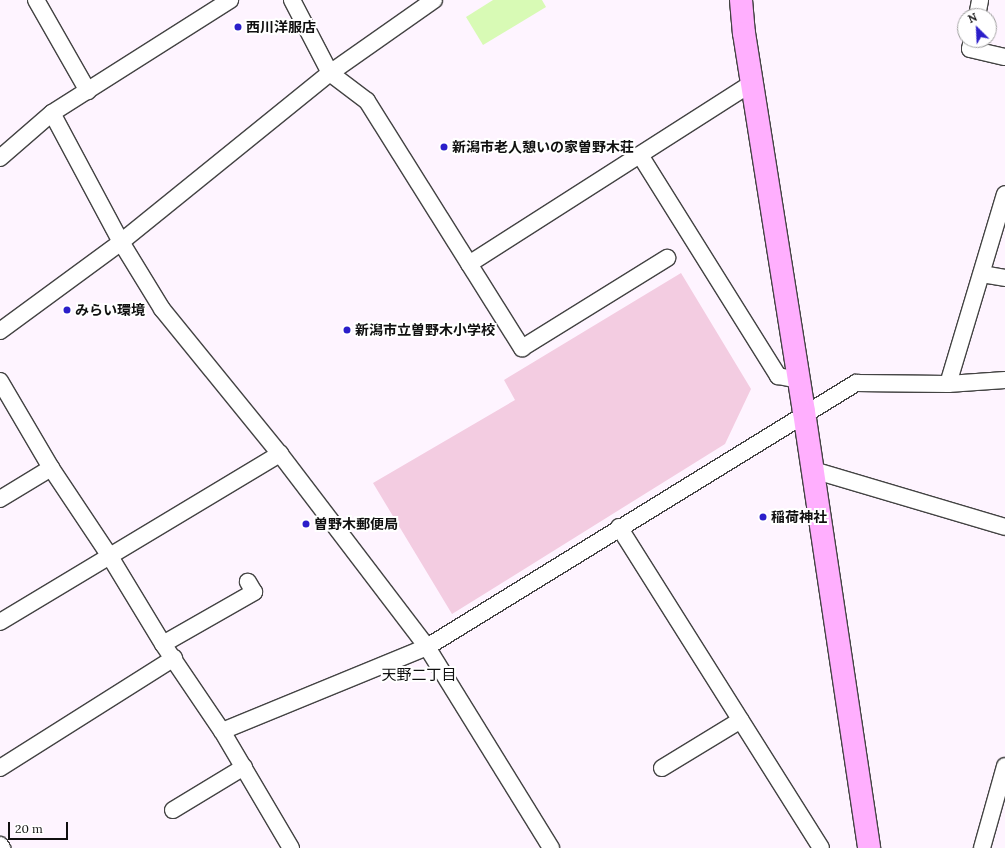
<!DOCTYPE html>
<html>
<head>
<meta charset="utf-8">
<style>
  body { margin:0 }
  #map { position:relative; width:1005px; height:848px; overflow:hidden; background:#fef4ff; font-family:Lora,"Noto Sans JP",serif }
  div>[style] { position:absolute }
  .pitch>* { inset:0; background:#f3cce1 }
  .water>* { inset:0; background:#d8fab5 }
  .roads { filter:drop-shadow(1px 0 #434343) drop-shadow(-1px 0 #434343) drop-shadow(0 1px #434343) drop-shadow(0 -1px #434343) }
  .street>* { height:16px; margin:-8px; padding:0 8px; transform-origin:8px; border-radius:8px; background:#fff }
  .secondary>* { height:22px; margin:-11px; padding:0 11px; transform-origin:11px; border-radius:11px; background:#ffaffe }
  .dots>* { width:11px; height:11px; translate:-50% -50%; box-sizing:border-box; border:2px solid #fff; border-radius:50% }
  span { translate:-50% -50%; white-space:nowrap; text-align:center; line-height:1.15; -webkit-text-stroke:4px #fff; paint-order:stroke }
  .poi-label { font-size:14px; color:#101010; font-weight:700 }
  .left { translate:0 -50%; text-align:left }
  .neighbourhood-label { font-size:15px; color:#101010 }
  .north { position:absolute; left:957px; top:8px; width:40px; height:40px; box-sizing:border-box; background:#fff; border:1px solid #9f9f9f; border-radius:50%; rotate:336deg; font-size:11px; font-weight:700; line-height:16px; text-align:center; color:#101010 }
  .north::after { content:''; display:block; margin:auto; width:14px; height:18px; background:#2b1eca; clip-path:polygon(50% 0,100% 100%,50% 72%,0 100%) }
  .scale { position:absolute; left:8px; top:822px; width:60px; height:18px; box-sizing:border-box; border:2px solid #101010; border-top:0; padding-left:5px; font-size:12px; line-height:14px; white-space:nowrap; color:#101010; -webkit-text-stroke:3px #fff; paint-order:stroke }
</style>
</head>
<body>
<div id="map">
  <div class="pitch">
    <div style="clip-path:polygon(681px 273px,751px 389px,725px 444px,452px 614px,373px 483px,515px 400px,504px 380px)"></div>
  </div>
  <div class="water">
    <div style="clip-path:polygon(493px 0,542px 0,546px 7px,483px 45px,466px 17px)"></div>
  </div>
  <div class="roads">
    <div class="street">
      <div style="left:36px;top:0;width:105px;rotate:60.3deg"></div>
      <div style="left:292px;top:0;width:82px;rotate:62.5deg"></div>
      <div style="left:330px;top:73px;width:46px;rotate:37.1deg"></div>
      <div style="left:367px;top:101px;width:292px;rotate:57.9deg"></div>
      <div style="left:522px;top:348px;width:171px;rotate:-31.8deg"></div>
      <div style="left:977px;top:16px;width:16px;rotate:-79deg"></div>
      <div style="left:972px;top:40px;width:9px;rotate:103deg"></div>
      <div style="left:970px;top:49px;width:36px;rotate:13deg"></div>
      <div style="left:52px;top:113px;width:146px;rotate:61.9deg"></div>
      <div style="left:121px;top:242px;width:79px;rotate:58.5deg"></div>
      <div style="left:162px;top:309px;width:187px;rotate:50.9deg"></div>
      <div style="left:280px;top:454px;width:243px;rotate:52.7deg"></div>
      <div style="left:427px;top:647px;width:236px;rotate:58.3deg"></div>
      <div style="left:640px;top:155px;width:261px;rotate:58deg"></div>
      <div style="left:778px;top:376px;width:21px;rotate:11deg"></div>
      <div style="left:0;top:158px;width:69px;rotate:-40.9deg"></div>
      <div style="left:52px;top:113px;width:211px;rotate:-32.4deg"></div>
      <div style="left:469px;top:264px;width:336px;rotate:-32.6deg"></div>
      <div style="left:982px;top:274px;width:23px;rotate:10deg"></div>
      <div style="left:0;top:331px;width:150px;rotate:-36.3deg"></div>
      <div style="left:121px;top:242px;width:269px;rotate:-39deg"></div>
      <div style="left:330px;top:73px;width:127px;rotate:-35.1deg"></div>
      <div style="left:0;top:381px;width:101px;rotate:59.6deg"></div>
      <div style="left:51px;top:468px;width:105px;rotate:56.3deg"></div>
      <div style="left:109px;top:555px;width:104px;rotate:58.8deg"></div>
      <div style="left:163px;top:644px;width:105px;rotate:55.9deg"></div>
      <div style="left:222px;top:731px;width:136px;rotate:59.5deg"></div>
      <div style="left:948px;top:384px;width:198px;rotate:-73.3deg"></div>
      <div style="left:813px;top:470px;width:200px;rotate:16.5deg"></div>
      <div style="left:0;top:499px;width:60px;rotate:-31.3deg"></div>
      <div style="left:619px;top:527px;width:379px;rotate:57.8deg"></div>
      <div style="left:0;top:622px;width:327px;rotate:-31deg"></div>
      <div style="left:163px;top:644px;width:105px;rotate:-29.7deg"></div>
      <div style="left:254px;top:592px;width:12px;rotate:-121deg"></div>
      <div style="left:222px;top:731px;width:222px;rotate:-22.3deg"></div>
      <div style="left:427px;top:647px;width:504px;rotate:-31.61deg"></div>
      <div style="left:856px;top:383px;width:92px;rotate:0.6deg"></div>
      <div style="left:948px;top:384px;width:57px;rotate:-4deg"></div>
      <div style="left:0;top:768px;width:206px;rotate:-32.3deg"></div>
      <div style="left:662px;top:768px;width:92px;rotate:-31.3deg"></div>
      <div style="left:173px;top:810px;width:83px;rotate:-31.2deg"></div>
      <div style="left:0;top:845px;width:4px;rotate:56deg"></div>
      <div style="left:982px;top:848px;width:85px;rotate:-74.3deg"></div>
    </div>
    <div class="secondary">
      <div style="left:741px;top:0;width:33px;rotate:85deg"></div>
      <div style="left:744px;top:33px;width:384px;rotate:81deg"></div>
      <div style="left:804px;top:412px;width:441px;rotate:81.5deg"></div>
    </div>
  </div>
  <div class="dots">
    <div style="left:238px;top:27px;background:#2b1eca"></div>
    <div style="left:444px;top:147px;background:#2b1eca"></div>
    <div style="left:67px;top:310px;background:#2b1eca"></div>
    <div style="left:347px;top:330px;background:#2b1eca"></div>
    <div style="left:763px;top:517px;background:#2b1eca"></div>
    <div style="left:306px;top:524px;background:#2b1eca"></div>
  </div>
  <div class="poi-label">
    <span class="left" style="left:246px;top:27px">西川洋服店</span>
    <span class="left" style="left:452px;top:147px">新潟市老人憩いの家曽野木荘</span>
    <span class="left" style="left:75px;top:310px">みらい環境</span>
    <span class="left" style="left:355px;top:330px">新潟市立曽野木小学校</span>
    <span class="left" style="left:771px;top:517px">稲荷神社</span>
    <span class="left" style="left:314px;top:524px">曽野木郵便局</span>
  </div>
  <div class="neighbourhood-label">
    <span style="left:419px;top:675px">天野二丁目</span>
  </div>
  <div class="north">N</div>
  <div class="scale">20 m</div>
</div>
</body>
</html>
